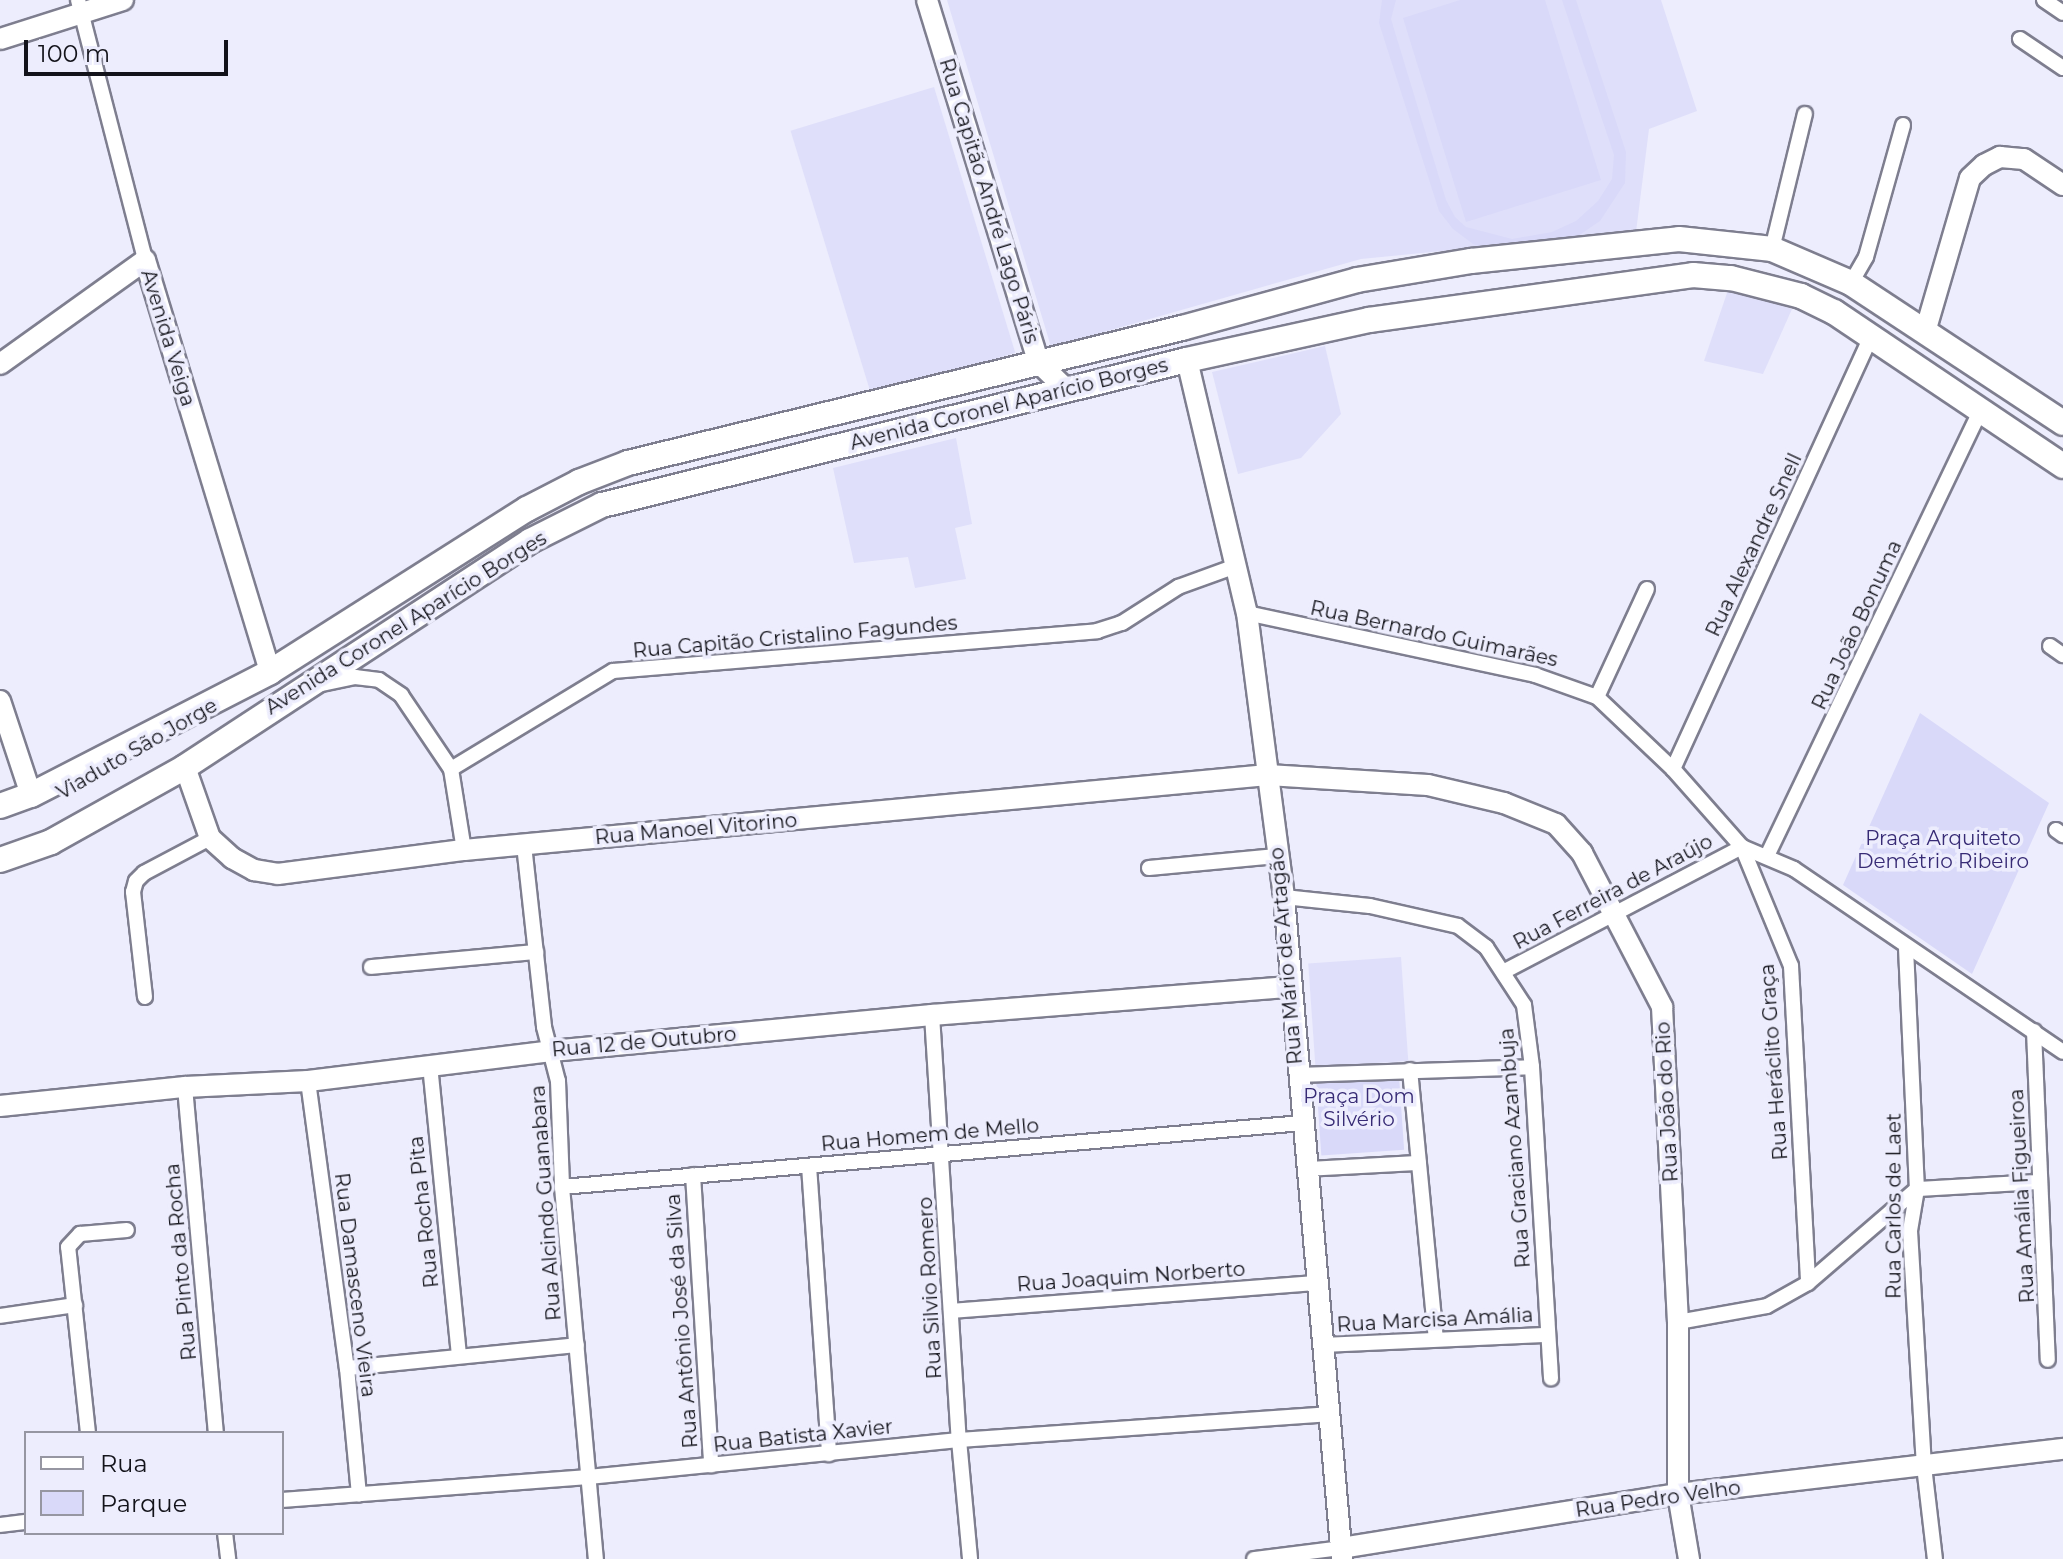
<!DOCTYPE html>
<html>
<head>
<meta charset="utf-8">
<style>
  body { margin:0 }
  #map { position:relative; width:2063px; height:1559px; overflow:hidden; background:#ededfd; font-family:Montserrat,sans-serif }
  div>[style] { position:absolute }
  .built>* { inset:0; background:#dfdffa; transform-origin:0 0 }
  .green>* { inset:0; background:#d9d9f9; transform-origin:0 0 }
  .roads { filter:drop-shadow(2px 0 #7e7e8f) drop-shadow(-2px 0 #7e7e8f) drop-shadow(0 2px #7e7e8f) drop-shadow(0 -2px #7e7e8f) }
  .street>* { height:14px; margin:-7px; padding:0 7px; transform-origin:7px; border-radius:7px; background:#fff }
  .secondary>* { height:20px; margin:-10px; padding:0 10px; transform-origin:10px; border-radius:10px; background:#fff }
  .primary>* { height:24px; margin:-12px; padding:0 12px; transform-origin:12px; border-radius:12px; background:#fff }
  span { translate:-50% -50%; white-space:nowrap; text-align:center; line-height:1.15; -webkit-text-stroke:7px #ededfd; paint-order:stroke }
  .street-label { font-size:20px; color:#13131a }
  .park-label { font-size:20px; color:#372b75 }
  .legend { position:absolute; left:24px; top:1431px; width:260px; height:104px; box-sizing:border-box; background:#ededfd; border:2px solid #9696a2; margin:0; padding:10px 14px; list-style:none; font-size:24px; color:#13131a }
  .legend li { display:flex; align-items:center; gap:16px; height:40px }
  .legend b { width:40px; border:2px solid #9696a2 }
  .scale { position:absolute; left:24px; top:40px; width:204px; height:36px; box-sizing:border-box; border:4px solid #13131a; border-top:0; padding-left:10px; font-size:24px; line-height:28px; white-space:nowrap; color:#13131a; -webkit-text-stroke:6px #ededfd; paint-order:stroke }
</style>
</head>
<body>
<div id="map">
  <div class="built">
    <div style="clip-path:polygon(947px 0,1661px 0,1697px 111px,1649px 129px,1636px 232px,1361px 259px,1051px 347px)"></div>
    <div style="left:934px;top:87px;width:278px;height:150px;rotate:73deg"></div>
    <div style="clip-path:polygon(1729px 287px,1792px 309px,1763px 374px,1704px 361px)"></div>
    <div style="clip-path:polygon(1325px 346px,1341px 414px,1301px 458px,1238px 474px,1212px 372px)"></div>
    <div style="clip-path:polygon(956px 438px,972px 524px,955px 528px,966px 579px,915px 588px,908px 557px,854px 563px,833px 468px)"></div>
    <div style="left:1401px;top:957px;width:104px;height:93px;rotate:86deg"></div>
  </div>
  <div class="green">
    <div style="clip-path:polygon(1382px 0,1396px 0,1391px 19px,1446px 200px,1455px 217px,1466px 227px,1512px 239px,1552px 232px,1576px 221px,1598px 201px,1612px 179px,1614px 155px,1562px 0,1576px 0,1626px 152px,1625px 183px,1600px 221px,1566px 244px,1490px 250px,1473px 244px,1453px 229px,1439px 211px,1379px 23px)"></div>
    <div style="clip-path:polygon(1460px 0,1545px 0,1601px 180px,1466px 222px,1403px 18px)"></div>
    <div style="clip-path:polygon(1920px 713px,2049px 803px,1972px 974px,1843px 885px)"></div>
    <div style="left:1398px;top:1062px;width:88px;height:83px;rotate:86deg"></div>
  </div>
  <div class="roads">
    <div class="street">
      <div style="left:78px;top:0;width:268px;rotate:75.5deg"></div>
      <div style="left:2044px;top:0;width:23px;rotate:34deg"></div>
      <div style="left:2020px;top:39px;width:52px;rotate:34deg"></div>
      <div style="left:1772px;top:249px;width:139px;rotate:-76.3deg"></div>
      <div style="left:1851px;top:283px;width:30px;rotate:-60deg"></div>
      <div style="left:1866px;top:257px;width:137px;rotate:-74.3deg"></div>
      <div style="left:1247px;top:613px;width:295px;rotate:12.1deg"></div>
      <div style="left:1535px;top:675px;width:66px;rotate:19.5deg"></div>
      <div style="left:1597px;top:697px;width:105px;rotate:43.5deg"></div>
      <div style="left:1673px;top:769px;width:104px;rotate:48.5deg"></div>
      <div style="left:1742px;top:847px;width:56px;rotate:22.9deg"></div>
      <div style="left:1794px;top:869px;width:325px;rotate:34.2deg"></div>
      <div style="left:2050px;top:646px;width:16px;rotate:35deg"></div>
      <div style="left:322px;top:684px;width:34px;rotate:-12deg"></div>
      <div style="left:355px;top:677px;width:24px;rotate:7deg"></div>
      <div style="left:379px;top:680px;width:27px;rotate:34deg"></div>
      <div style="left:401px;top:695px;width:89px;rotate:56deg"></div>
      <div style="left:451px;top:769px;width:82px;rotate:80.9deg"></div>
      <div style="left:1597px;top:697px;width:119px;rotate:-65.2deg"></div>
      <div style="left:451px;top:769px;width:189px;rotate:-31.2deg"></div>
      <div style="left:613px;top:671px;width:486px;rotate:-4.7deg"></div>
      <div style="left:1097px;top:631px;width:26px;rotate:-18deg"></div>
      <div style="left:1122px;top:623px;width:67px;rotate:-32.7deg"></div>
      <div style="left:1178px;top:587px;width:62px;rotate:-19.9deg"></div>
      <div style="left:1673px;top:769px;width:475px;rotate:-65.4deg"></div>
      <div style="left:2056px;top:830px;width:9px;rotate:36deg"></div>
      <div style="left:524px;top:845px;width:183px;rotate:83.7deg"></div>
      <div style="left:544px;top:1027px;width:56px;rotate:75.5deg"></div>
      <div style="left:558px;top:1081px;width:106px;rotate:87.8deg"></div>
      <div style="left:562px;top:1187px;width:374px;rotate:84.8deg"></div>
      <div style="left:1742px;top:847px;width:129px;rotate:67.6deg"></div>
      <div style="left:1791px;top:966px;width:317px;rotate:86.9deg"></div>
      <div style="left:1767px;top:856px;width:495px;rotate:-64.4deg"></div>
      <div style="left:1149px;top:868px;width:128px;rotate:-5.4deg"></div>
      <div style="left:1284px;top:897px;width:86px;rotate:6deg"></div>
      <div style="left:1370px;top:906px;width:90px;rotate:12.8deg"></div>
      <div style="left:1458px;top:926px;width:35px;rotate:37deg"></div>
      <div style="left:1486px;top:947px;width:69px;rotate:56.8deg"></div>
      <div style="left:1524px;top:1005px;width:63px;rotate:82.6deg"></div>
      <div style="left:1532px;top:1067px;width:312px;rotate:86.5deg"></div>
      <div style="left:1906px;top:948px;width:241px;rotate:87.4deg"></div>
      <div style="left:1917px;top:1189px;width:43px;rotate:99.5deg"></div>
      <div style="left:1910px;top:1231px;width:235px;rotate:86.6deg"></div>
      <div style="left:1924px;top:1466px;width:94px;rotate:83.3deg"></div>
      <div style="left:371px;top:967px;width:166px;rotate:-5.2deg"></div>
      <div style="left:1503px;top:972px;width:270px;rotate:-27.6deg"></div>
      <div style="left:145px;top:997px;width:106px;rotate:-96.5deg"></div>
      <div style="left:133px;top:892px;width:11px;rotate:-75deg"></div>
      <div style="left:136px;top:881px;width:11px;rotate:-45deg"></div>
      <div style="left:144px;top:873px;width:75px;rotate:-27.9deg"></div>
      <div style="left:932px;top:1015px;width:426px;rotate:86.4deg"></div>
      <div style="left:959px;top:1440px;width:120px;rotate:84.7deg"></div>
      <div style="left:2034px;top:1031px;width:329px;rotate:87.6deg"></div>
      <div style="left:430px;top:1065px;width:292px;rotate:84.3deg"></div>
      <div style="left:1410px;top:1070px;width:269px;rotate:84.5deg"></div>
      <div style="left:1297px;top:1075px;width:235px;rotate:-1.9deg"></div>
      <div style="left:308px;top:1081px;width:290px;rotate:82.3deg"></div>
      <div style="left:347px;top:1368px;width:127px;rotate:84.6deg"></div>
      <div style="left:185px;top:1087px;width:347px;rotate:84.9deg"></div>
      <div style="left:809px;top:1166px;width:289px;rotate:86deg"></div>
      <div style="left:1307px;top:1169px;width:112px;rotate:-3.1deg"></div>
      <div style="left:693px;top:1175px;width:291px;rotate:86.4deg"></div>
      <div style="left:562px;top:1187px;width:743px;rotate:-4.94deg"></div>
      <div style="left:951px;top:1311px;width:365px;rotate:-4.4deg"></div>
      <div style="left:0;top:1316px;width:76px;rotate:-8.3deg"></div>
      <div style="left:1678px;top:1322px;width:90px;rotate:-10.2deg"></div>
      <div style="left:1767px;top:1306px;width:47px;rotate:-29.3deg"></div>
      <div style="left:1808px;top:1283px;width:144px;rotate:-40.8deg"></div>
      <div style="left:1917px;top:1189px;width:123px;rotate:-3.3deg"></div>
      <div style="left:1324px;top:1345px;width:224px;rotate:-2.6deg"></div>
      <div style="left:347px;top:1368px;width:231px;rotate:-5.7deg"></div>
      <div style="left:88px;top:1433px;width:187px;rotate:-96.1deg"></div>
      <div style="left:68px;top:1247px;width:18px;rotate:-47deg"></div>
      <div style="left:80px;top:1234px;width:47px;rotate:-4.9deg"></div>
      <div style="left:282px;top:1500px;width:307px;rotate:-4.3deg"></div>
      <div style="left:588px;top:1477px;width:373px;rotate:-5.7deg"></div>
      <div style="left:959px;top:1440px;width:370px;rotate:-4deg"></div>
      <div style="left:0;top:1525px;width:26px;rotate:-7deg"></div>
      <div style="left:225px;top:1533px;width:26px;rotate:83deg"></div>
      <div style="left:1254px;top:1559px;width:88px;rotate:-7.2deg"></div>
    </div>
    <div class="secondary">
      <div style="left:927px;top:0;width:380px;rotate:72.9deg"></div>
      <div style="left:1039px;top:363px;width:40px;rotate:44deg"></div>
      <div style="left:0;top:39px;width:129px;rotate:-17.6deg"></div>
      <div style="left:1925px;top:332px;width:160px;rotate:-73.7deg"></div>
      <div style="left:1970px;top:178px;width:19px;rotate:-43deg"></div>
      <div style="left:1984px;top:165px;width:18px;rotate:-27deg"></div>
      <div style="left:2000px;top:157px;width:24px;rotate:5deg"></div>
      <div style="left:2024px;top:159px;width:47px;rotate:33.7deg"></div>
      <div style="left:1187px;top:360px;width:260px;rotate:76.7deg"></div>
      <div style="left:1247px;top:613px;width:163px;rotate:82.6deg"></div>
      <div style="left:1268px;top:775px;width:123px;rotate:82.5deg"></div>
      <div style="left:1284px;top:897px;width:665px;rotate:84.99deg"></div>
      <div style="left:0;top:364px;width:178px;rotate:-35.6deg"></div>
      <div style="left:145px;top:260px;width:431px;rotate:73.1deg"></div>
      <div style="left:0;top:701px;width:99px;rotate:71.7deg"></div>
      <div style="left:185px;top:767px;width:75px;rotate:70.6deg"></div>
      <div style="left:210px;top:838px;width:30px;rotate:42deg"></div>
      <div style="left:232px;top:858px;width:25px;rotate:29deg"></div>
      <div style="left:254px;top:870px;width:24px;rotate:9deg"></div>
      <div style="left:278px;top:874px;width:188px;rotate:-7.4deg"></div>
      <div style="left:464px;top:850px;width:807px;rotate:-5.33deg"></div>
      <div style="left:1268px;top:775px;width:160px;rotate:3.6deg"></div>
      <div style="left:1428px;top:785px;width:78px;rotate:13.3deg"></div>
      <div style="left:1504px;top:803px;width:56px;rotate:22deg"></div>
      <div style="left:1556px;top:824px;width:39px;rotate:48deg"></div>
      <div style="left:1582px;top:853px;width:174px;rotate:62.5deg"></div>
      <div style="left:1662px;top:1007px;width:315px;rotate:87.1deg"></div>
      <div style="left:1678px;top:1322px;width:172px;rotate:90deg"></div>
      <div style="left:1678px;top:1494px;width:66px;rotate:80.4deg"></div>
      <div style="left:0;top:1106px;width:186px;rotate:-5.9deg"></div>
      <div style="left:185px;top:1087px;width:123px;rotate:-2.8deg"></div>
      <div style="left:308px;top:1081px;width:245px;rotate:-7deg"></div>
      <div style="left:551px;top:1051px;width:383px;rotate:-5.4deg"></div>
      <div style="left:932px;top:1015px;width:358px;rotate:-4.5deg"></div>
      <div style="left:1341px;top:1548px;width:341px;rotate:-9.1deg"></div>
      <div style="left:1678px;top:1494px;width:388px;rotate:-6.7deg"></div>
    </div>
    <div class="primary">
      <div style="left:0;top:806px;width:33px;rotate:-20deg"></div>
      <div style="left:31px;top:795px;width:269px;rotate:-27.2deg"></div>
      <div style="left:270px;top:672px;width:304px;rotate:-32.4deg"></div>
      <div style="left:527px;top:509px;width:59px;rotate:-27.4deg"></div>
      <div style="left:579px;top:482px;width:53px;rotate:-21.2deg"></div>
      <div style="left:628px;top:463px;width:570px;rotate:-13.7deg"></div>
      <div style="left:1182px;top:328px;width:181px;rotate:-15.3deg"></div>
      <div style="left:1357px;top:280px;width:116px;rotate:-9.5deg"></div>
      <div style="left:1471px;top:261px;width:209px;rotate:-6deg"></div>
      <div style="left:1679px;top:239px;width:94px;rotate:6.1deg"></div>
      <div style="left:1772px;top:249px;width:86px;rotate:23.3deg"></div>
      <div style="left:1851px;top:283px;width:254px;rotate:33.4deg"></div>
      <div style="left:0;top:860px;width:54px;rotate:-19.4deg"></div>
      <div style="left:51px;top:842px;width:154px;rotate:-29.2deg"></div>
      <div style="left:185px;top:767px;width:412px;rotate:-33.2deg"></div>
      <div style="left:530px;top:541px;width:80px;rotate:-26.6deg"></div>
      <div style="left:602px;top:505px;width:603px;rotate:-13.92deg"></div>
      <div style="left:1187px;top:360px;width:186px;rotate:-12.4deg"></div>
      <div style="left:1369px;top:320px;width:327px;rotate:-7.9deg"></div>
      <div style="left:1693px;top:275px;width:38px;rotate:5deg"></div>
      <div style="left:1731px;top:278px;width:72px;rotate:14.4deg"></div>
      <div style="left:1801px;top:296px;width:37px;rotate:26deg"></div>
      <div style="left:1834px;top:312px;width:276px;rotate:33.9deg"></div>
    </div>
  </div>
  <div class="street-label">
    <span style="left:989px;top:201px;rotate:73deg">Rua Capitão André Lago Páris</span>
    <span style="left:168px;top:338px;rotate:73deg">Avenida Veiga</span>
    <span style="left:1009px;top:404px;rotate:-14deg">Avenida Coronel Aparício Borges</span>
    <span style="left:1754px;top:545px;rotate:-65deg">Rua Alexandre Snell</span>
    <span style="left:406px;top:623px;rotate:-32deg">Avenida Coronel Aparício Borges</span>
    <span style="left:1857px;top:625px;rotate:-65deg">Rua João Bonuma</span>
    <span style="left:1434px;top:634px;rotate:12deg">Rua Bernardo Guimarães</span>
    <span style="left:795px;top:637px;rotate:-5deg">Rua Capitão Cristalino Fagundes</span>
    <span style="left:137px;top:749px;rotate:-30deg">Viaduto São Jorge</span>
    <span style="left:696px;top:829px;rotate:-5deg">Rua Manoel Vitorino</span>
    <span style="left:1613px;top:892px;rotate:-28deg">Rua Ferreira de Araújo</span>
    <span style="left:1286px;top:956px;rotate:-95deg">Rua Mário de Artagão</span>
    <span style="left:644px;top:1042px;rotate:-5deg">Rua 12 de Outubro</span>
    <span style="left:1774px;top:1062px;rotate:-94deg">Rua Heráclito Graça</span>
    <span style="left:1667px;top:1102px;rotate:-93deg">Rua João do Rio</span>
    <span style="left:930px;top:1135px;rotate:-5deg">Rua Homem de Mello</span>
    <span style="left:1515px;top:1148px;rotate:-94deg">Rua Graciano Azambuja</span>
    <span style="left:2022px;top:1196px;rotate:-93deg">Rua Amália Figueiroa</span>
    <span style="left:546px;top:1203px;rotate:-94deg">Rua Alcindo Guanabara</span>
    <span style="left:1894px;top:1206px;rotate:-90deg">Rua Carlos de Laet</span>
    <span style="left:424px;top:1212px;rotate:-96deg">Rua Rocha Pita</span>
    <span style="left:181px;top:1262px;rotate:-95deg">Rua Pinto da Rocha</span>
    <span style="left:1131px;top:1277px;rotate:-4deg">Rua Joaquim Norberto</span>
    <span style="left:355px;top:1285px;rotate:83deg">Rua Damasceno Vieira</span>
    <span style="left:930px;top:1288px;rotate:-93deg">Rua Silvio Romero</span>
    <span style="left:1435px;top:1320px;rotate:-3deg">Rua Marcisa Amália</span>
    <span style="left:682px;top:1321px;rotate:-94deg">Rua Antônio José da Silva</span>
    <span style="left:803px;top:1436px;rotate:-6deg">Rua Batista Xavier</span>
    <span style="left:1658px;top:1499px;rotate:-8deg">Rua Pedro Velho</span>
  </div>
  <div class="park-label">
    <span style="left:1943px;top:850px">Praça Arquiteto<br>Demétrio Ribeiro</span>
    <span style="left:1359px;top:1108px">Praça Dom<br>Silvério</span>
  </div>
  <ul class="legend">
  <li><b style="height:10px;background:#fff"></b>Rua</li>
  <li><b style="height:22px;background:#d9d9f9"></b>Parque</li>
  </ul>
  <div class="scale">100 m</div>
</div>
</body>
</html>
